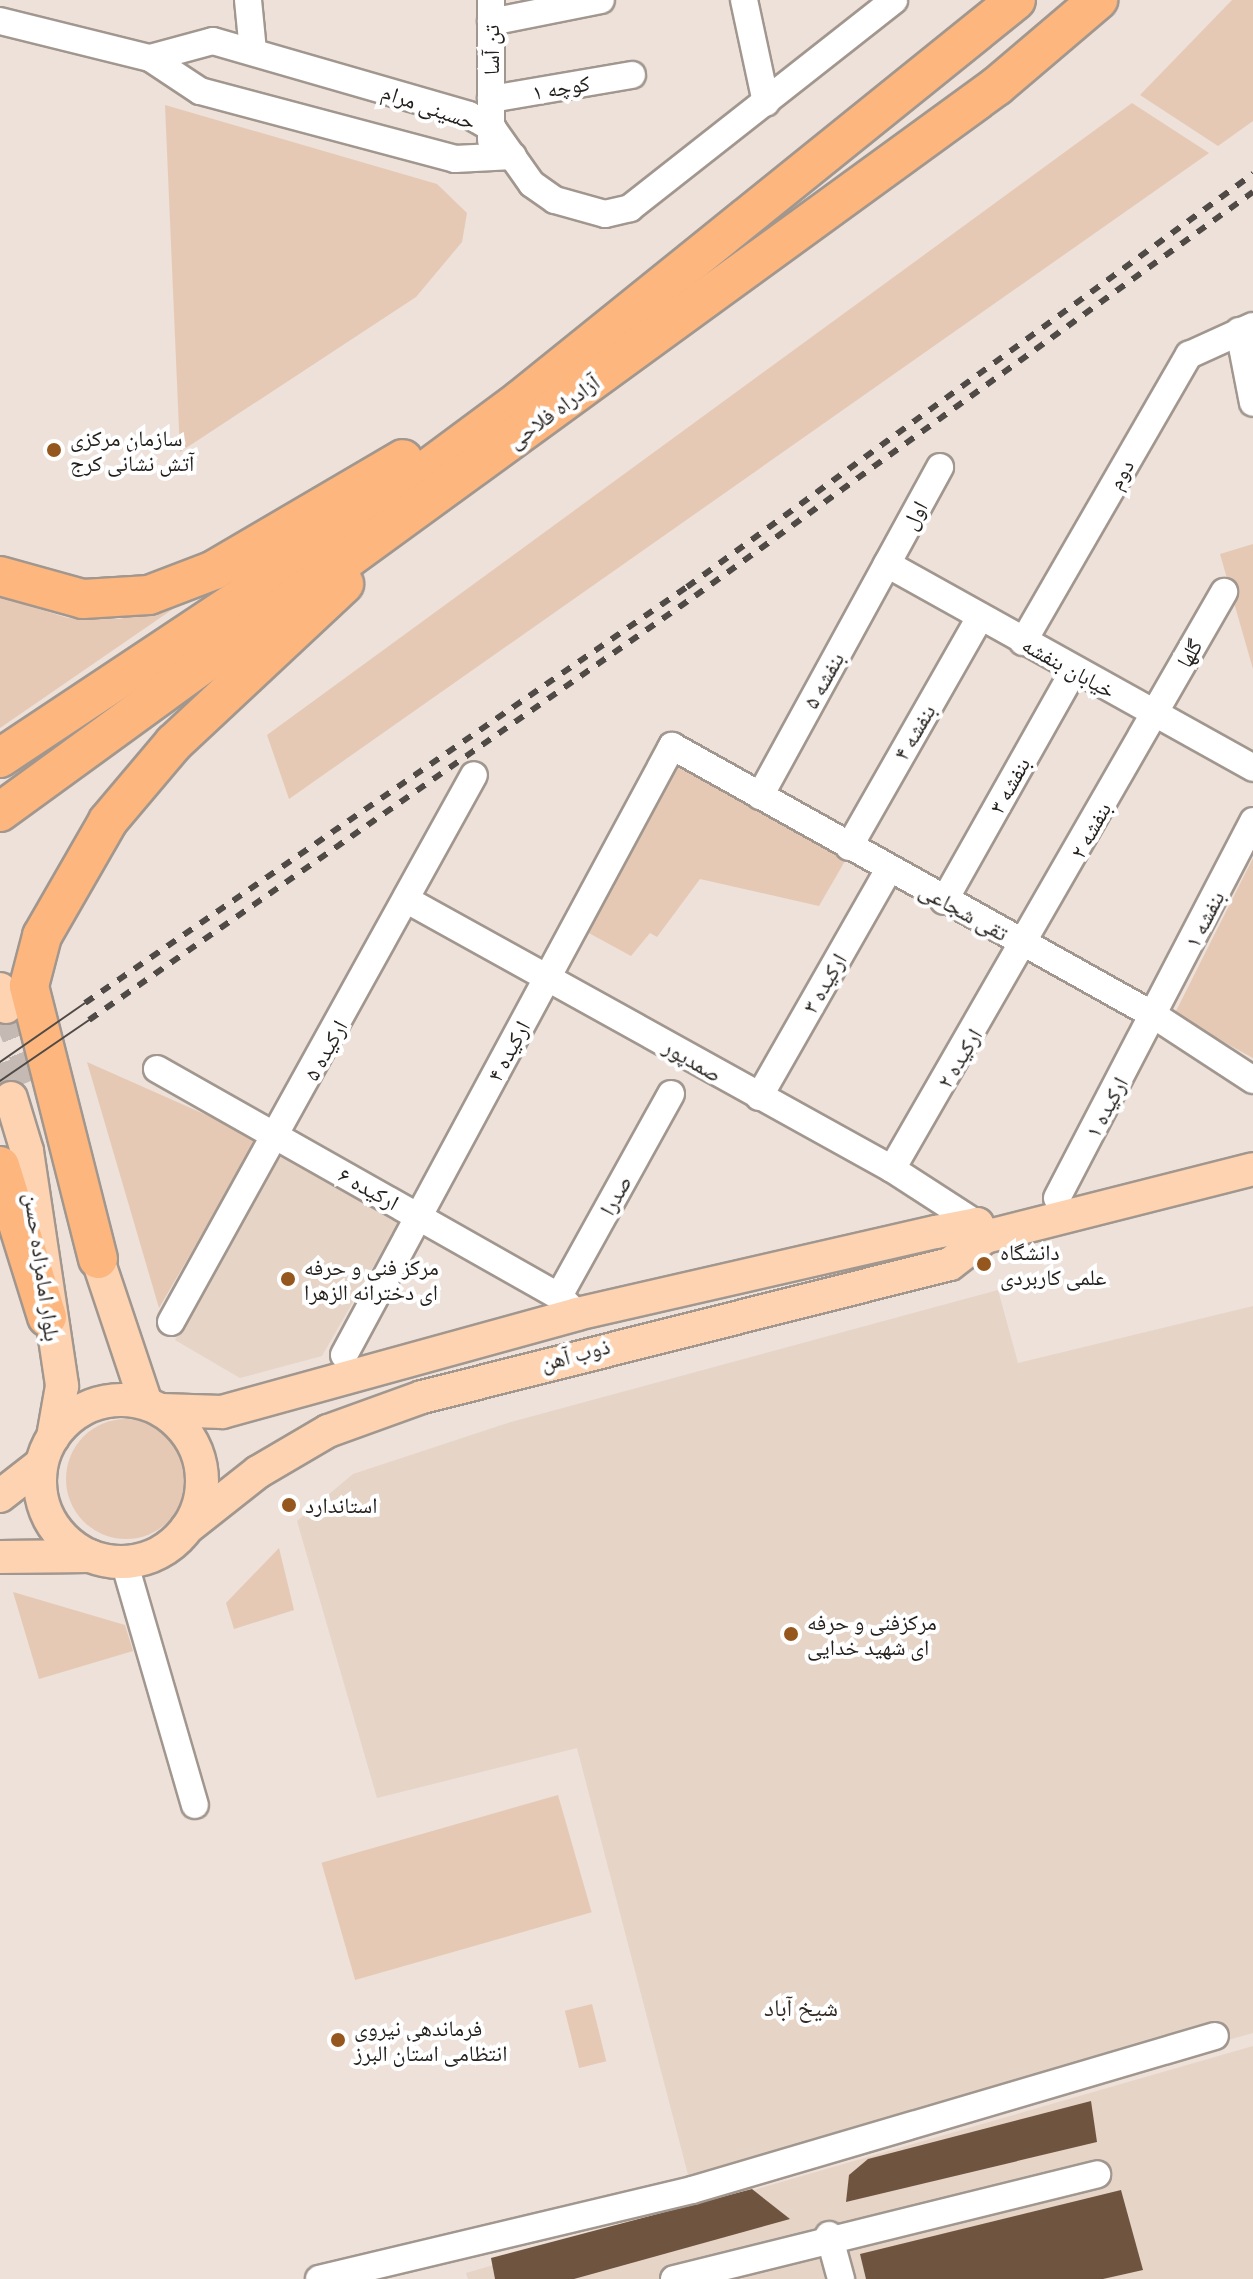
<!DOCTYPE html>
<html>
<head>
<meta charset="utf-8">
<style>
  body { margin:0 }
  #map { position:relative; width:1253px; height:2279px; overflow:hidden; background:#ede1d9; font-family:"Exo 2","Noto Naskh Arabic",sans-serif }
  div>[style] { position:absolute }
  .built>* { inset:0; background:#e6d4c7 }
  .green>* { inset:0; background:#e5c9b4; transform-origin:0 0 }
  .round { border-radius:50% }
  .building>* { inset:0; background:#6f5540 }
  .major-tunnel>* { height:32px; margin-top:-16px; transform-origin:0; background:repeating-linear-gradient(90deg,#c5bab3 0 32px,transparent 0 48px) }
  .roads { filter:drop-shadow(2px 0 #a1978f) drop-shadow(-2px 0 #a1978f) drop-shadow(0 2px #a1978f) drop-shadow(0 -2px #a1978f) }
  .minor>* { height:26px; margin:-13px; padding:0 13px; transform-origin:13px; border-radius:13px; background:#fff }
  .major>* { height:32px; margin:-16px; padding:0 16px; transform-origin:16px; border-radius:16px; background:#fdd3b2 }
  .major>.ring { margin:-16px; padding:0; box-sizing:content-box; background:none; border:32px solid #fdd3b2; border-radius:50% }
  .highway>* { height:38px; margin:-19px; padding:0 19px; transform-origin:19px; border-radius:19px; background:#fcb67e }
  .tram>* { height:2px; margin:-1px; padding:0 1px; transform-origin:1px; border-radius:1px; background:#504a46 }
  .rail>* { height:6px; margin-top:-3px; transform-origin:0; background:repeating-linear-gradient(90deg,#504a46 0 10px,transparent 0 20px) }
  .dots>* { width:22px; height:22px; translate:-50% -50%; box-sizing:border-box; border:4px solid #fff; border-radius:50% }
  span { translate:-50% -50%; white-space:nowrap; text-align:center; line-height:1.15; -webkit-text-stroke:8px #fff; paint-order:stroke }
  .street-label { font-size:22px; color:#24201d }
  .poi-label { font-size:22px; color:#24201d }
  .left { translate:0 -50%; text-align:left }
  .neighbourhood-label { font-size:24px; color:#322a23 }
</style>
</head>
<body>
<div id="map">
  <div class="built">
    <div style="clip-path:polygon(280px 1156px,401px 1218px,322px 1356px,240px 1378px,175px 1340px)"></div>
    <div style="clip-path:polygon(998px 1290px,1018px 1363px,1253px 1306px,1253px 2033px,692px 2190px,577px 1748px,377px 1798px,297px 1521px,353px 1474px,511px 1422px)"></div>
    <div style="clip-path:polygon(1253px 2046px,1253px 2279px,468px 2279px,466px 2273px)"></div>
  </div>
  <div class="green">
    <div style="clip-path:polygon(1232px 0,1253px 0,1253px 121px,1218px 146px,1140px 95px)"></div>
    <div style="clip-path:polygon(1132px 103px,1209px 153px,289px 799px,267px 735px)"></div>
    <div style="clip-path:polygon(165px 105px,437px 184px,467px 213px,462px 242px,416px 297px,180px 452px)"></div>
    <div style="clip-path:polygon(1253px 544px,1253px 669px,1220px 554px)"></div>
    <div style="clip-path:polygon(0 597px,68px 618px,120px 619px,186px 600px,0 728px)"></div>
    <div style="clip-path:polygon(677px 761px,845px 861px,819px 906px,700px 879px,657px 937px,650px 933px,631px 956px,587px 932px)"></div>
    <div style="clip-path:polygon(1253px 858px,1253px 1058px,1174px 1015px)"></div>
    <div style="clip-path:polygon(87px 1062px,258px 1138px,159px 1308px)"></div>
    <div class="round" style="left:66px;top:1419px;width:120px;height:120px"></div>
    <div style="clip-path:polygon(279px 1548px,294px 1610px,234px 1629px,226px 1603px)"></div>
    <div style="clip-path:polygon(13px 1592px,125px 1625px,133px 1651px,39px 1679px)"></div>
    <div style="left:558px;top:1795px;width:122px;height:246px;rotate:74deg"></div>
    <div style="left:592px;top:2004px;width:59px;height:28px;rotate:76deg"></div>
  </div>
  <div class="building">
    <div style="clip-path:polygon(1091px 2101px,1097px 2142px,846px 2202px,849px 2175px,868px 2159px)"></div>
    <div style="clip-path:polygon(752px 2189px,790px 2219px,574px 2279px,495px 2279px,491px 2258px)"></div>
    <div style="clip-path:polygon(1121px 2190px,1143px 2270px,1103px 2279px,866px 2279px,860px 2254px)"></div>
  </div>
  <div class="major-tunnel">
    <div style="left:6px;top:1007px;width:78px;rotate:68.1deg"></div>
    <div style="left:0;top:1063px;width:37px;rotate:73deg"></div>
  </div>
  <div class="roads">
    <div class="minor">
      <div style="left:248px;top:0;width:51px;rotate:84.4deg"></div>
      <div style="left:744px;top:0;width:105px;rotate:77.9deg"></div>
      <div style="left:0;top:21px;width:154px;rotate:13.9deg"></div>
      <div style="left:150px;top:58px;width:60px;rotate:33.4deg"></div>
      <div style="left:200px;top:91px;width:264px;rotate:14.9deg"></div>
      <div style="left:455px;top:159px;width:58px;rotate:-3deg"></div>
      <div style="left:491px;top:22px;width:112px;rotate:-11.3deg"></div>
      <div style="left:150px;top:58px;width:65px;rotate:-15.1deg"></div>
      <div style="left:213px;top:41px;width:266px;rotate:16.1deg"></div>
      <div style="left:469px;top:115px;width:28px;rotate:30deg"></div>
      <div style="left:493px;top:129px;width:67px;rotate:54.7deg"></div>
      <div style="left:532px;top:184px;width:28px;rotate:35deg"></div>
      <div style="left:555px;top:200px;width:52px;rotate:15.6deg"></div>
      <div style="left:605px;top:214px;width:26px;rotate:-13deg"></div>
      <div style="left:630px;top:208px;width:336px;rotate:-38.2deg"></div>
      <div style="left:491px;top:99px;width:143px;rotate:-9.7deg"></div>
      <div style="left:491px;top:140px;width:140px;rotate:-90deg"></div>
      <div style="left:1239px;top:331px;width:73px;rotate:79deg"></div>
      <div style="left:887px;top:564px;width:419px;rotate:29.1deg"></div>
      <div style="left:1023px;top:642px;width:332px;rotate:-60deg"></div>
      <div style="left:1189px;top:355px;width:70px;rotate:-24.4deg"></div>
      <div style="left:760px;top:796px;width:375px;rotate:-61.3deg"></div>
      <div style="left:849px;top:847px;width:265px;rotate:-60.3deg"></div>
      <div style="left:407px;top:900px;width:555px;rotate:29.01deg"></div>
      <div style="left:892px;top:1169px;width:101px;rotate:32.9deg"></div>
      <div style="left:944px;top:901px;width:265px;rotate:-60.6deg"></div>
      <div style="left:157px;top:1069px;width:462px;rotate:29.5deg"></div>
      <div style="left:559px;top:1296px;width:25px;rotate:45deg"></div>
      <div style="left:759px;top:1097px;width:262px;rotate:-60.3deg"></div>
      <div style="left:892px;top:1169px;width:666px;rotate:-60.08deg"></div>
      <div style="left:1057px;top:1198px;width:425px;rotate:-62.5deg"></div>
      <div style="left:559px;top:1296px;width:231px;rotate:-61deg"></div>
      <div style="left:171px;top:1322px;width:625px;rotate:-61.02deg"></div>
      <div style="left:344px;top:1355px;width:692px;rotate:-61.69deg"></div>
      <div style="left:672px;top:746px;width:553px;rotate:29.21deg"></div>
      <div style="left:1155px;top:1016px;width:117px;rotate:33.1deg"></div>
      <div style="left:124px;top:1561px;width:254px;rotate:73.8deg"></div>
      <div style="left:829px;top:2235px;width:46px;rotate:74.7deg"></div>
      <div style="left:319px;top:2279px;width:383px;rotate:-13.4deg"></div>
      <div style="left:692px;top:2190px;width:545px;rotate:-16.41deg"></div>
      <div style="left:674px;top:2279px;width:436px;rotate:-13.9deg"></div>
    </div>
    <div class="major">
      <div style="left:0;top:989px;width:19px;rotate:72deg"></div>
      <div style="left:11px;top:1098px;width:55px;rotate:73.2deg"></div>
      <div style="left:27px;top:1151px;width:238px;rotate:81.5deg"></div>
      <div style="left:62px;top:1386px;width:52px;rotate:100deg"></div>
      <div style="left:90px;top:1236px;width:176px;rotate:71.5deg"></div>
      <div class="ring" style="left:40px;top:1400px;width:130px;height:130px"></div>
      <div style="left:162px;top:1410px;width:60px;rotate:1.9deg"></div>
      <div style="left:222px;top:1412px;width:368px;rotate:-15.4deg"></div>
      <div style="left:577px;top:1314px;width:368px;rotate:-12.9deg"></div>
      <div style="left:936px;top:1232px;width:42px;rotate:-11deg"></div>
      <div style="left:977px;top:1224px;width:15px;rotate:58deg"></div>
      <div style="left:0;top:1496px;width:52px;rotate:-38deg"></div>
      <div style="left:187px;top:1528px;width:90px;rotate:-38.3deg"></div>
      <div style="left:258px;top:1472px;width:81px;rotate:-30.4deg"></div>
      <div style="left:328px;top:1431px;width:100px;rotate:-19.9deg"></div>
      <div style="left:422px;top:1397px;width:544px;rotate:-14.14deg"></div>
      <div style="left:950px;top:1264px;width:44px;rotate:-37.6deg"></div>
      <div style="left:985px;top:1237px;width:276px;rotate:-14.2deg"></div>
      <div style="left:0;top:1557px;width:90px;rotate:-0.6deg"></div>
    </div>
    <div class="highway">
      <div style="left:0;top:576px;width:86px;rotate:15.5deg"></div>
      <div style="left:83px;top:599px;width:66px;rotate:-3.5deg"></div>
      <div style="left:149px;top:595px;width:70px;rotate:-21deg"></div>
      <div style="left:214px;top:570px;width:219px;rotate:-30.4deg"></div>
      <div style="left:0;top:758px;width:432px;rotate:-33.6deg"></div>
      <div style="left:360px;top:519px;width:199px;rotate:-36.6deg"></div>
      <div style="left:520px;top:400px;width:637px;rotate:-38.88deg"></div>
      <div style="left:0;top:812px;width:1233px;rotate:-36.06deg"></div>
      <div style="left:997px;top:86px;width:133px;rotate:-40.4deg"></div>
      <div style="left:0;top:1166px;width:158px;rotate:72.7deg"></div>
      <div style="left:98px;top:1259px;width:282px;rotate:-104.2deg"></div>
      <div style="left:29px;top:986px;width:52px;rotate:-75.4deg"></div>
      <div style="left:42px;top:936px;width:133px;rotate:-60.1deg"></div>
      <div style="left:108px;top:821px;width:102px;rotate:-49.8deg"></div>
      <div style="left:174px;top:743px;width:233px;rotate:-43.1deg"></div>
    </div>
  </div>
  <div class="tram">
    <div style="left:0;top:1062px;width:103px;rotate:-34.8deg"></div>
    <div style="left:0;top:1081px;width:108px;rotate:-34.4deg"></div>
  </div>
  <div class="rail">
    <div style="left:85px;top:1003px;width:732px;rotate:-34.65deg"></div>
    <div style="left:687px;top:587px;width:701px;rotate:-36.12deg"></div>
    <div style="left:89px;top:1020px;width:740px;rotate:-34.98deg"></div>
    <div style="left:695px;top:596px;width:689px;rotate:-35.91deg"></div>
  </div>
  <div class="dots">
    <div style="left:54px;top:450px;background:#95571d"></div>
    <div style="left:984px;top:1264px;background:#95571d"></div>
    <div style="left:288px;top:1279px;background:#95571d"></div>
    <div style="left:289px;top:1505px;background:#95571d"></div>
    <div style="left:791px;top:1634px;background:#95571d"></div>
    <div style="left:338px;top:2040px;background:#95571d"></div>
  </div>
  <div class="street-label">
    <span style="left:491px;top:50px;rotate:-90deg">تن آسا</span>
    <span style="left:561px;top:87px;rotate:-10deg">کوچه ۱</span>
    <span style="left:429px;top:106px;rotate:19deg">حسینی مرام</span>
    <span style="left:553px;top:411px;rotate:-36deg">آزادراه فلاحی</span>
    <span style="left:1120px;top:474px;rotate:-60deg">دوم</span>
    <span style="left:914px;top:515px;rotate:-61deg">اول</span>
    <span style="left:1189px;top:653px;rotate:-60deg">گلها</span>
    <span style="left:1069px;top:667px;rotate:29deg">خیابان بنفشه</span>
    <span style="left:823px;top:680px;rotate:-61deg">بنفشه ۵</span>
    <span style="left:914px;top:732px;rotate:-60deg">بنفشه ۴</span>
    <span style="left:1009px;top:785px;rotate:-61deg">بنفشه ۳</span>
    <span style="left:1090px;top:830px;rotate:-61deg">بنفشه ۲</span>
    <span style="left:964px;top:911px;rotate:29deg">تقی شجاعی</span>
    <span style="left:1204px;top:919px;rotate:-63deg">بنفشه ۱</span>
    <span style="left:824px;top:983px;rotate:-60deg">ارکیده ۳</span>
    <span style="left:325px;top:1050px;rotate:-61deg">ارکیده ۵</span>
    <span style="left:508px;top:1051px;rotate:-62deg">ارکیده ۴</span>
    <span style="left:959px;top:1058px;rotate:-59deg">ارکیده ۲</span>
    <span style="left:693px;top:1060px;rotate:30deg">صمدپور</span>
    <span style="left:1106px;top:1107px;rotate:-62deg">ارکیده ۱</span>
    <span style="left:369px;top:1188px;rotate:29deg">ارکیده ۶</span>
    <span style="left:615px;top:1195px;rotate:-61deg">صدرا</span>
    <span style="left:43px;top:1267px;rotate:82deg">بلوار امامزاده حسن</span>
    <span style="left:575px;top:1354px;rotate:-15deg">ذوب آهن</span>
  </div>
  <div class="poi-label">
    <span class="left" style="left:70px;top:450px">سازمان مرکزی<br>آتش نشانی کرج</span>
    <span class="left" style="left:1000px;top:1264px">دانشگاه<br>علمی کاربردی</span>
    <span class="left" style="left:304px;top:1279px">مرکز فنی و حرفه<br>ای دخترانه الزهرا</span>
    <span class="left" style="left:305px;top:1505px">استاندارد</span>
    <span class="left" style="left:807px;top:1634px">مرکزفنی و حرفه<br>ای شهید خدایی</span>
    <span class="left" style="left:354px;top:2040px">فرماندهی نیروی<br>انتظامی استان البرز</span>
  </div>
  <div class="neighbourhood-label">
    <span style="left:801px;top:2007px">شیخ آباد</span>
  </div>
</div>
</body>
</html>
